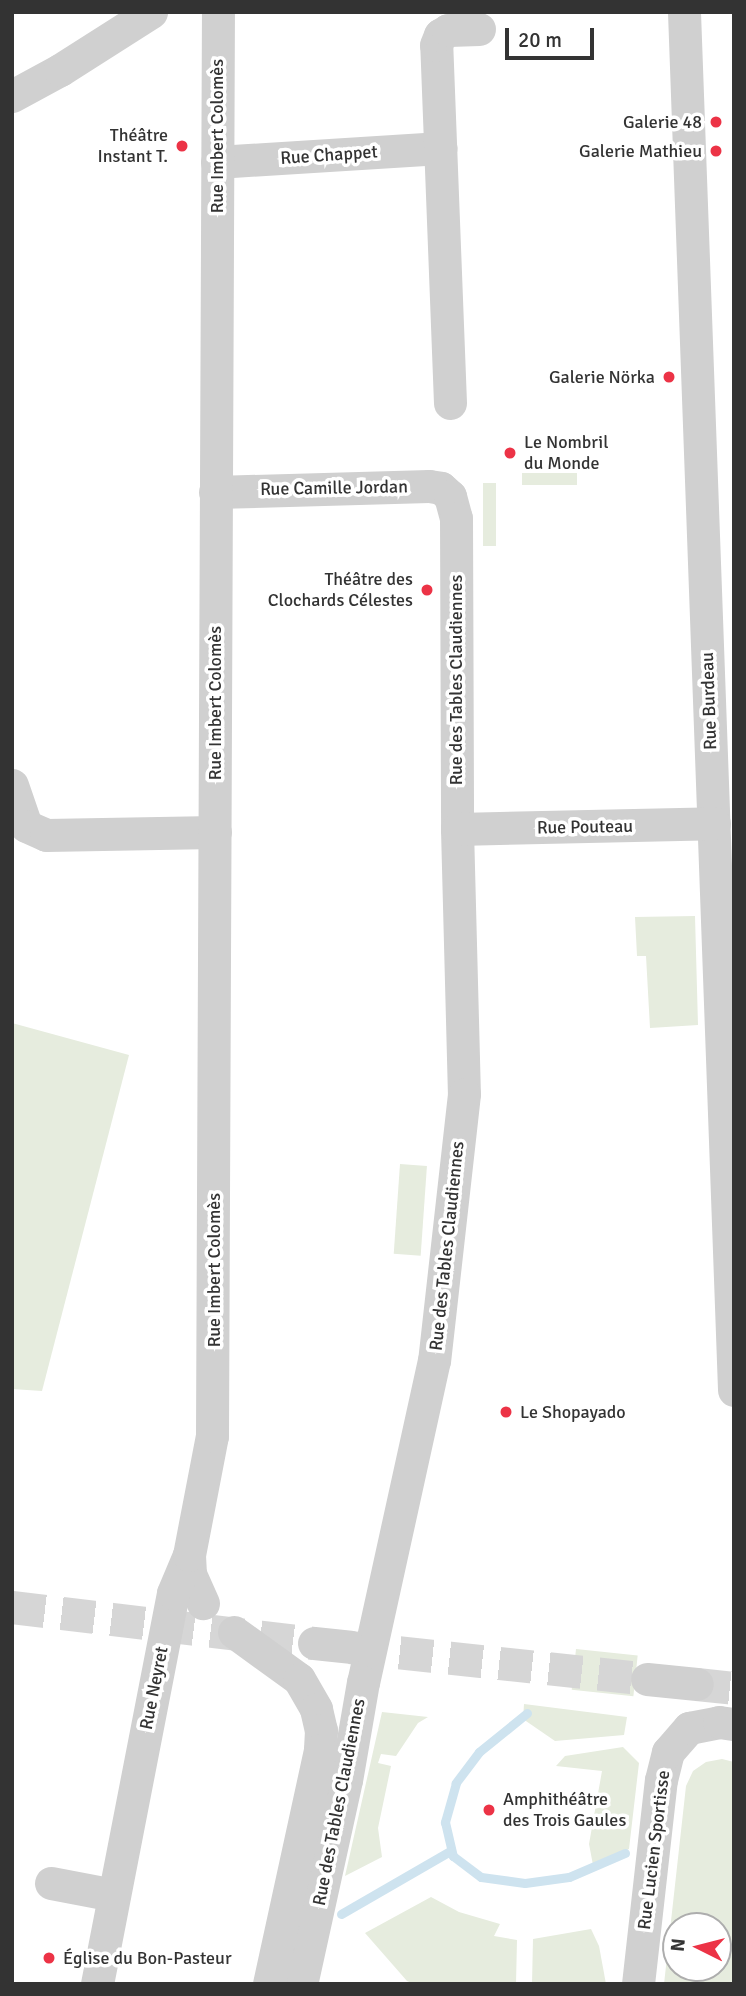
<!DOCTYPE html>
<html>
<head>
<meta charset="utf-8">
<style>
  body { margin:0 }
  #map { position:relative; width:746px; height:1996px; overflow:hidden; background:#fff; font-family:Signika,sans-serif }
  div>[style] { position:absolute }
  .green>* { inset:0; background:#e6ecde; transform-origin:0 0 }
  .stream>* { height:9px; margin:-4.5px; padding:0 4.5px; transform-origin:4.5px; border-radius:4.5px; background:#cee3ef }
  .minor-tunnel>* { height:33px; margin-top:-16.5px; transform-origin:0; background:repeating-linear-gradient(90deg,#d6d6d6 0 33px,transparent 0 50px) }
  .minor>* { height:33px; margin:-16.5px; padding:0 16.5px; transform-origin:16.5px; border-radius:16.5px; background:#d0d0d0 }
  .dots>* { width:19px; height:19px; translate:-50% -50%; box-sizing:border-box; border:4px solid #fff; border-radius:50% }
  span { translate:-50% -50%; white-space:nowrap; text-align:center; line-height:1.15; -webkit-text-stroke:7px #fff; paint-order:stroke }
  .poi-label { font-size:18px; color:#333 }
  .right { translate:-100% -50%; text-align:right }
  .left { translate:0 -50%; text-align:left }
  .street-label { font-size:18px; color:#333 }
  .frame { position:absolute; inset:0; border:14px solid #333; pointer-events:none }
  .north { position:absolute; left:662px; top:1912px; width:70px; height:70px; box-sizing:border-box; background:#fff; border:2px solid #adadad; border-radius:50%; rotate:276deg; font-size:19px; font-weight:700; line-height:28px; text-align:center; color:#333 }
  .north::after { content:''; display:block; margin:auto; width:24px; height:32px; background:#ec3346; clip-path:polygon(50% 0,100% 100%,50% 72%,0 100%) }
  .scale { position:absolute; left:505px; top:28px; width:89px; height:32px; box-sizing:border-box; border:4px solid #333; border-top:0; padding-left:9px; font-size:21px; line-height:24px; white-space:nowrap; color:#333; -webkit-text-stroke:5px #fff; paint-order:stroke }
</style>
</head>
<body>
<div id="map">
  <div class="green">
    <div style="left:577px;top:473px;width:12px;height:55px;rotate:90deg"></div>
    <div style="left:483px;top:483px;width:13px;height:63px"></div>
    <div style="clip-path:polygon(695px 916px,698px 1025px,650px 1028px,646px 956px,637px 956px,635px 917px)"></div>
    <div style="clip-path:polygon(12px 1023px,129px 1055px,42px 1391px,12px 1389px)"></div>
    <div style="left:400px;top:1164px;width:27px;height:90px;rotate:4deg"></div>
    <div style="left:576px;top:1649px;width:62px;height:41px;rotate:6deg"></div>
    <div style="clip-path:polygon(524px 1704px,627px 1717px,624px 1735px,555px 1741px,523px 1719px)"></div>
    <div style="clip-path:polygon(382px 1712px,428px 1717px,418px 1723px,396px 1756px,381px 1754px,378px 1763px,391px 1766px,378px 1828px,382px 1857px,345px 1876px)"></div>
    <div style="clip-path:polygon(623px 1747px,639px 1763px,629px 1849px,593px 1865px,589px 1844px,602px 1771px,556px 1766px,565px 1756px)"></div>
    <div style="clip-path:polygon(evenodd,722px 1759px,734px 1762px,734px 1984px,664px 1984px,686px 1786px,693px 1771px,706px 1762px,722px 1759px,676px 1926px,718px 1926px,718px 1968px,676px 1968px,676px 1926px)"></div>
    <div style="clip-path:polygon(431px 1897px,459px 1912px,500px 1924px,494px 1936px,517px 1940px,516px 1984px,414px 1984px,407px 1981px,365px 1933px)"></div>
    <div style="clip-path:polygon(591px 1929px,599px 1946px,606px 1984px,532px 1984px,533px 1939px)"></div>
  </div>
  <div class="stream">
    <div style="left:527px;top:1713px;width:62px;rotate:140.9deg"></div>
    <div style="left:479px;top:1752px;width:39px;rotate:127deg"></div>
    <div style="left:456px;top:1783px;width:41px;rotate:105.8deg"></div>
    <div style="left:445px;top:1822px;width:35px;rotate:77deg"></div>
    <div style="left:453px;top:1856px;width:35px;rotate:37deg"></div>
    <div style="left:481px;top:1877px;width:44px;rotate:7.8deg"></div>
    <div style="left:525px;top:1883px;width:44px;rotate:-7.8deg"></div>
    <div style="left:569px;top:1877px;width:61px;rotate:-23.2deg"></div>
    <div style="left:341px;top:1914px;width:126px;rotate:-30deg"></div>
  </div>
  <div class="minor-tunnel">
    <div style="left:12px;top:1607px;width:304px;rotate:6.8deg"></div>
    <div style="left:350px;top:1647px;width:299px;rotate:6.1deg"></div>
    <div style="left:697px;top:1684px;width:37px;rotate:6deg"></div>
  </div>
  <div class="minor">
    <div style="left:684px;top:12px;width:1379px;rotate:87.92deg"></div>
    <div style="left:12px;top:96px;width:55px;rotate:-28.4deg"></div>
    <div style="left:60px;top:70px;width:108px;rotate:-32.5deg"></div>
    <div style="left:217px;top:162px;width:224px;rotate:-3.6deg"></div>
    <div style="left:450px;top:403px;width:358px;rotate:-92.2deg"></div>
    <div style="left:436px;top:45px;width:11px;rotate:-68deg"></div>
    <div style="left:440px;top:35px;width:9px;rotate:-32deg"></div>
    <div style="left:448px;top:30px;width:31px;rotate:-2deg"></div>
    <div style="left:215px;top:492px;width:214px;rotate:-1.6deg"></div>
    <div style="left:429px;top:486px;width:12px;rotate:9deg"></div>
    <div style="left:441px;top:488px;width:12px;rotate:42deg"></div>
    <div style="left:450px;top:496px;width:23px;rotate:75deg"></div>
    <div style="left:456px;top:518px;width:311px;rotate:89.8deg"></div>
    <div style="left:457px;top:829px;width:265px;rotate:88.5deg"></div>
    <div style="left:464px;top:1094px;width:268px;rotate:96.4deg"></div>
    <div style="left:434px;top:1360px;width:330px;rotate:102.4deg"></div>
    <div style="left:363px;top:1682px;width:99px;rotate:99.8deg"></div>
    <div style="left:346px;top:1780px;width:209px;rotate:102.4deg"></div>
    <div style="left:12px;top:785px;width:43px;rotate:71.1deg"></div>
    <div style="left:26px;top:826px;width:22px;rotate:24deg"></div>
    <div style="left:46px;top:835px;width:169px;rotate:-1deg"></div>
    <div style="left:457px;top:829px;width:257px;rotate:-1.3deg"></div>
    <div style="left:189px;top:1555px;width:19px;rotate:87deg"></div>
    <div style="left:190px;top:1574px;width:32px;rotate:66deg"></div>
    <div style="left:234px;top:1632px;width:80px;rotate:35.9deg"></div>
    <div style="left:299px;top:1679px;width:34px;rotate:60deg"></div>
    <div style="left:316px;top:1709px;width:22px;rotate:77deg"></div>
    <div style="left:321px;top:1730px;width:20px;rotate:93deg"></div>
    <div style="left:320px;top:1750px;width:239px;rotate:102.3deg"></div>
    <div style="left:314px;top:1643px;width:36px;rotate:6deg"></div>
    <div style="left:647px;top:1679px;width:50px;rotate:5.7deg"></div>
    <div style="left:51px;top:1883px;width:64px;rotate:10.8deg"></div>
    <div style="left:97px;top:1984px;width:398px;rotate:-79deg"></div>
    <div style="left:173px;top:1593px;width:41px;rotate:-67.2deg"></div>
    <div style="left:189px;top:1555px;width:121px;rotate:-79.1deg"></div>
    <div style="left:212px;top:1436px;width:1424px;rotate:-89.76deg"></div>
    <div style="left:638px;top:1984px;width:205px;rotate:-83.6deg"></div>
    <div style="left:661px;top:1780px;width:29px;rotate:-76deg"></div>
    <div style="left:668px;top:1752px;width:32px;rotate:-49deg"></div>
    <div style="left:689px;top:1728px;width:31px;rotate:-11deg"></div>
    <div style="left:719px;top:1722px;width:15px;rotate:8deg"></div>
  </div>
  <div class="dots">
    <div style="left:716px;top:122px;background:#ec3346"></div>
    <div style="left:182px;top:146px;background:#ec3346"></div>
    <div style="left:716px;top:151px;background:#ec3346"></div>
    <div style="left:669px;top:377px;background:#ec3346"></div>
    <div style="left:510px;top:453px;background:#ec3346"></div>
    <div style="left:427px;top:590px;background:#ec3346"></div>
    <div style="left:506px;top:1412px;background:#ec3346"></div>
    <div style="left:489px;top:1810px;background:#ec3346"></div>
    <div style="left:49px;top:1958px;background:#ec3346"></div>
  </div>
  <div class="poi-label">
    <span class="right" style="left:702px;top:122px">Galerie 48</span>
    <span class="right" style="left:168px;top:146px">Théâtre<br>Instant T.</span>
    <span class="right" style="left:702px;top:151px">Galerie Mathieu</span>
    <span class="right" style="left:655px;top:377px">Galerie Nörka</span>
    <span class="left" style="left:524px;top:453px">Le Nombril<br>du Monde</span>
    <span class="right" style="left:413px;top:590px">Théâtre des<br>Clochards Célestes</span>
    <span class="left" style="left:520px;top:1412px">Le Shopayado</span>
    <span class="left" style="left:503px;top:1810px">Amphithéâtre<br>des Trois Gaules</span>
    <span class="left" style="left:63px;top:1958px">Église du Bon-Pasteur</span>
  </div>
  <div class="street-label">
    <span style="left:217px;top:136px;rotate:-90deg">Rue Imbert Colomès</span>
    <span style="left:329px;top:155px;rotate:-4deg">Rue Chappet</span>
    <span style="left:334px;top:488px;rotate:-1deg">Rue Camille Jordan</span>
    <span style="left:456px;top:680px;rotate:-90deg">Rue des Tables Claudiennes</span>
    <span style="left:709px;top:701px;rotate:-92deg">Rue Burdeau</span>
    <span style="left:215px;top:703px;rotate:-90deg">Rue Imbert Colomès</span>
    <span style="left:585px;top:827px;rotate:-1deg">Rue Pouteau</span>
    <span style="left:447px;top:1246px;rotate:-84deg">Rue des Tables Claudiennes</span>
    <span style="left:214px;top:1270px;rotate:-90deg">Rue Imbert Colomès</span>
    <span style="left:154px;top:1688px;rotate:-79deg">Rue Neyret</span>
    <span style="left:339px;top:1802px;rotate:-79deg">Rue des Tables Claudiennes</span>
    <span style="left:654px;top:1850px;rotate:-83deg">Rue Lucien Sportisse</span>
  </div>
  <div class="frame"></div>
  <div class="north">N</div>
  <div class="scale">20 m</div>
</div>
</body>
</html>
